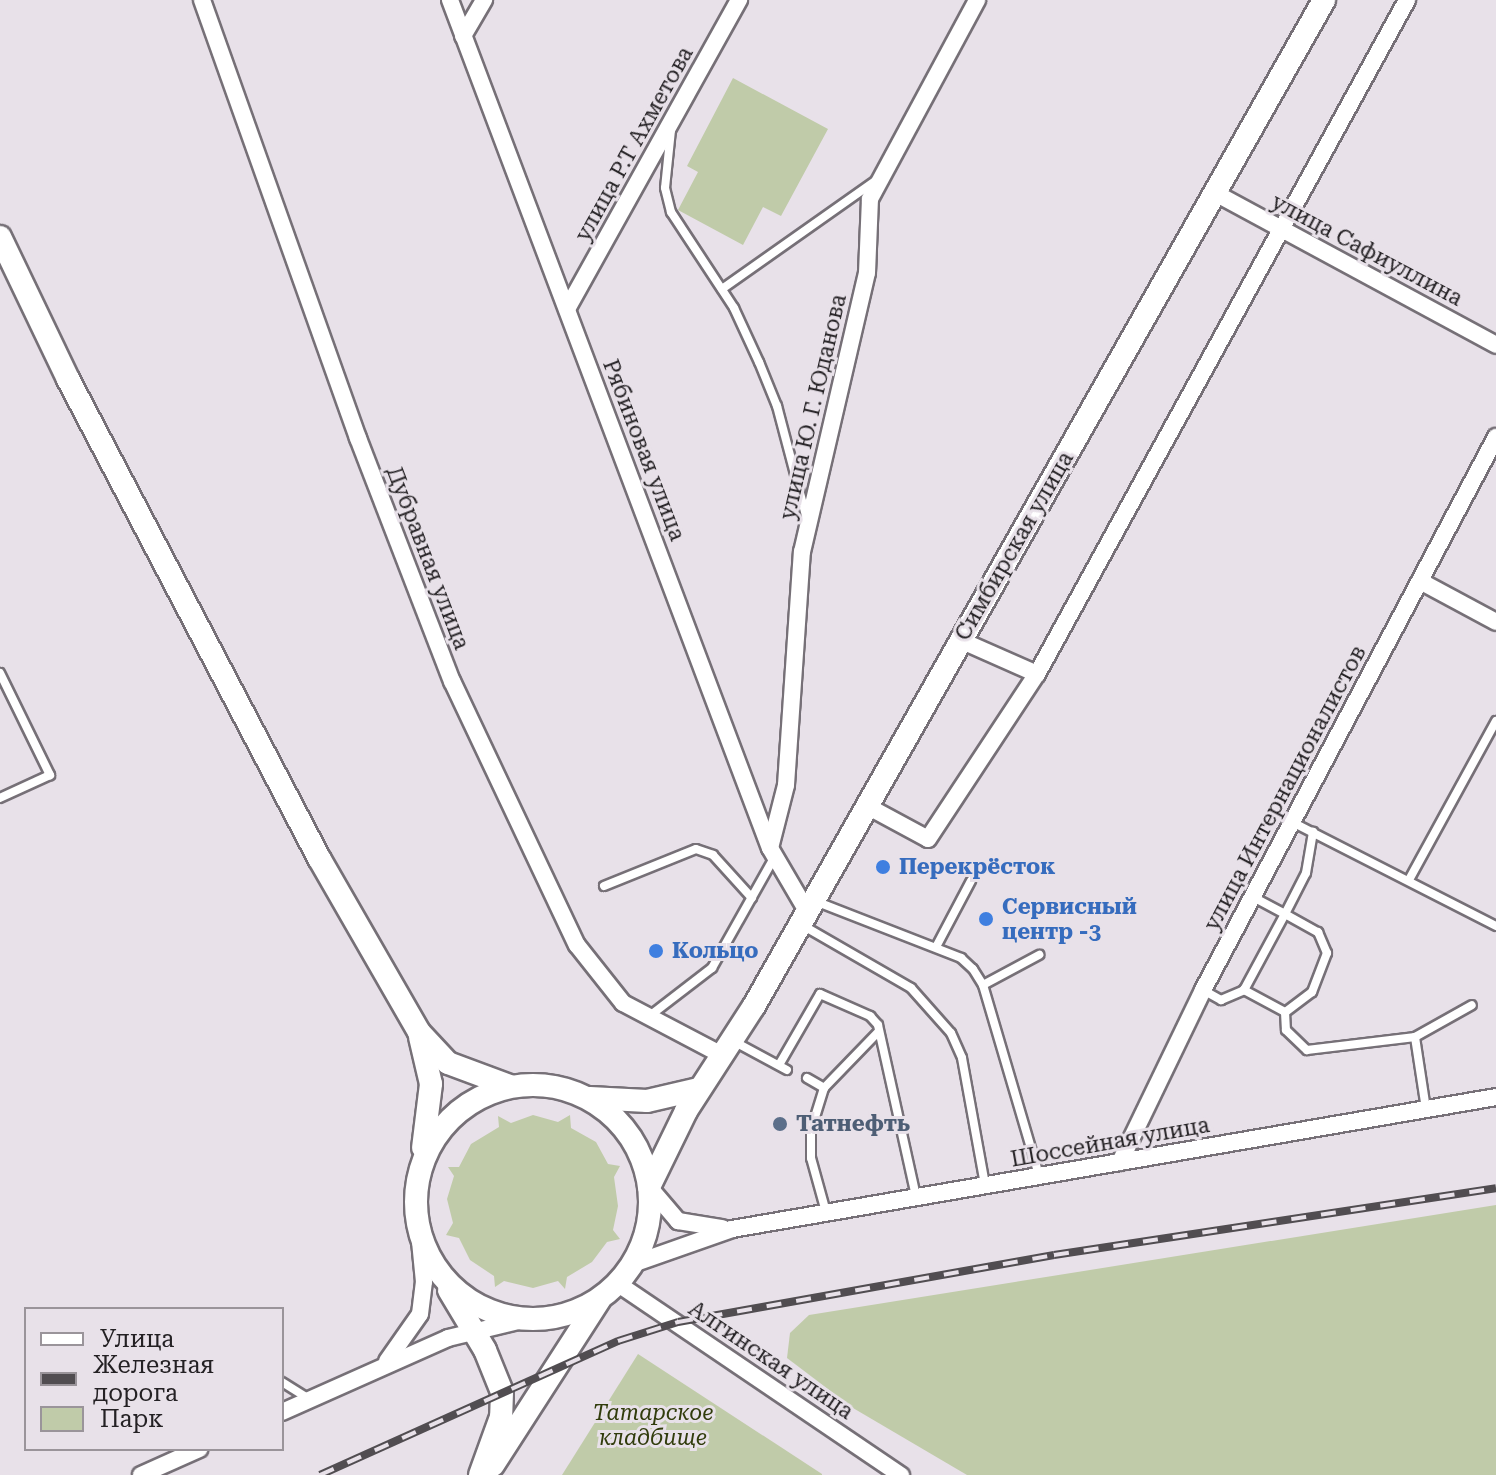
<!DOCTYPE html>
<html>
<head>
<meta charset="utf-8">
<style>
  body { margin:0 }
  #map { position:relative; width:1496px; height:1475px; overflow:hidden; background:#e8e1e9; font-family:"Roboto Serif",serif }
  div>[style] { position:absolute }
  .green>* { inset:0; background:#c0cba9 }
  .roads { filter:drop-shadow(2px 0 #767077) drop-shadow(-2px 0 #767077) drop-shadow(0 2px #767077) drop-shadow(0 -2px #767077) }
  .lane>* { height:8px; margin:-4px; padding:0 4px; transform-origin:4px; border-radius:4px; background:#fff }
  .street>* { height:16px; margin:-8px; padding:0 8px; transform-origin:8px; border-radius:8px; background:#fff }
  .secondary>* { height:22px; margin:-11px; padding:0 11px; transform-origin:11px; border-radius:11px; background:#fff }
  .secondary>.ring { margin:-11px; padding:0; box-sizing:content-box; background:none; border:22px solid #fff; border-radius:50% }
  .rail>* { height:8px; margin-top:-4px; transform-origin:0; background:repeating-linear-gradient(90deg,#e8e1e9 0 15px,#514d51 0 30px); box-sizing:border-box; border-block:2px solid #514d51 }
  .dots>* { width:22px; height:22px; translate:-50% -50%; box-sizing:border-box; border:4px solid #e8e1e9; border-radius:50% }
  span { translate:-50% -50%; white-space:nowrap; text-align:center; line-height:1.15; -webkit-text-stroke:6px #e8e1e9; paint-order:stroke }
  .street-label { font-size:22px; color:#242124 }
  .shop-label { font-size:22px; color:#366cbe; font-weight:700 }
  .left { translate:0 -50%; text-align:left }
  .service-label { font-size:22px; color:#4e5e75; font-weight:700 }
  .park-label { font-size:22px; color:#313c0c; font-style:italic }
  .legend { position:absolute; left:24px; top:1307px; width:260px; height:144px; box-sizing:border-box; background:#e8e1e9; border:2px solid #9a949a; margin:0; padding:10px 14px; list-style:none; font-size:24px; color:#242124 }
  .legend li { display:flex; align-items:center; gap:16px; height:40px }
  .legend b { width:40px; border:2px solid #9a949a }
</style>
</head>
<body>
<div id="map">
  <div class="green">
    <div style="clip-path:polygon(733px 78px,828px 129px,781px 216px,763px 207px,743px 245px,678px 210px,698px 172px,687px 166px)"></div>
    <div style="clip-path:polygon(533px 1115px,558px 1122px,570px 1115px,571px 1128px,596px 1142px,608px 1164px,620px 1166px,614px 1177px,618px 1206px,613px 1230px,620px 1239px,607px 1242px,592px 1262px,567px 1277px,565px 1289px,558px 1281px,533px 1288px,504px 1281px,495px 1287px,494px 1276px,470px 1260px,459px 1238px,446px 1235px,453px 1223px,447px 1199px,454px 1176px,448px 1167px,459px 1167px,471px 1144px,499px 1127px,498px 1116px,511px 1123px)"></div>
    <div style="clip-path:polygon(1496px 1205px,1496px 1475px,967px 1475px,853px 1408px,787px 1358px,790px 1333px,809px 1315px)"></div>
    <div style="clip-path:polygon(638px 1354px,822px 1474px,822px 1475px,562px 1475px)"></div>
  </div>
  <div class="roads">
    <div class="lane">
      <div style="left:671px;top:130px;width:58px;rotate:95.9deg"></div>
      <div style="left:665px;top:188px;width:25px;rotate:76deg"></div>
      <div style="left:671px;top:212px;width:115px;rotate:56.7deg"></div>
      <div style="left:734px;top:308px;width:60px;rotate:65.2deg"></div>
      <div style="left:759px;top:362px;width:48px;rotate:67.8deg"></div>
      <div style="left:777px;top:406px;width:114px;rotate:75.2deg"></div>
      <div style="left:722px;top:289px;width:187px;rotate:-35.2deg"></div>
      <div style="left:0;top:673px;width:114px;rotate:63.9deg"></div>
      <div style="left:50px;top:775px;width:55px;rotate:155.3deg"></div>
      <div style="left:1292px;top:822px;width:229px;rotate:27deg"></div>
      <div style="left:1410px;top:878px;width:179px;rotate:-61.3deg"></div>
      <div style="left:604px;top:886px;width:99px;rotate:-21.9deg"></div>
      <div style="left:696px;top:849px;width:18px;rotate:19deg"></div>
      <div style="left:713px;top:855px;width:58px;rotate:47.8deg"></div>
      <div style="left:1253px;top:897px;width:36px;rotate:28deg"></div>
      <div style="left:1285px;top:914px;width:38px;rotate:29deg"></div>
      <div style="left:1318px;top:932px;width:23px;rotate:67deg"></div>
      <div style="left:1327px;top:953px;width:42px;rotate:111deg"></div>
      <div style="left:1312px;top:992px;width:34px;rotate:143deg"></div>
      <div style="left:1285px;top:1012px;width:47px;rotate:-151.8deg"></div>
      <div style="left:1244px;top:990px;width:86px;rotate:-61.7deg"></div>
      <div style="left:1285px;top:914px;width:46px;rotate:-62.9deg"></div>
      <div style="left:1306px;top:873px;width:42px;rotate:-80.3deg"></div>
      <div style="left:815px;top:901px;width:157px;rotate:21.3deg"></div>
      <div style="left:961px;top:958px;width:16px;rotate:43deg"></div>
      <div style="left:973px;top:969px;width:19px;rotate:58deg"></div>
      <div style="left:983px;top:985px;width:198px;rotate:73.6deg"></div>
      <div style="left:802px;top:925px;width:126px;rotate:30deg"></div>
      <div style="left:911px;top:988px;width:60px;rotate:48.4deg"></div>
      <div style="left:951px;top:1033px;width:27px;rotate:66deg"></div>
      <div style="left:962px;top:1058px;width:129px;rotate:79.7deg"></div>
      <div style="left:936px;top:947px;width:75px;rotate:-62.1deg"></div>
      <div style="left:983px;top:985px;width:64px;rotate:-28.2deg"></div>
      <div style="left:1203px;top:990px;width:21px;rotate:29deg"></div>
      <div style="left:1221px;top:1000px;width:25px;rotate:-23deg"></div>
      <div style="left:1285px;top:1012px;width:18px;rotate:87deg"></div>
      <div style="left:1286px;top:1030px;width:29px;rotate:44deg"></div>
      <div style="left:1307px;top:1050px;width:109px;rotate:-6.9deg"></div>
      <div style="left:647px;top:1018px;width:82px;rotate:-37.6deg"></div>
      <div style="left:712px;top:968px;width:126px;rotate:-60.6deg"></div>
      <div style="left:735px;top:1042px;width:59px;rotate:28.3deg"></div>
      <div style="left:779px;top:1065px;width:82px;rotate:-60deg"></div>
      <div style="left:820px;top:994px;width:55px;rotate:23.7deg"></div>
      <div style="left:870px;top:1016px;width:12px;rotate:48deg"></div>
      <div style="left:878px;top:1025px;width:176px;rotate:77.5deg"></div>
      <div style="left:807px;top:1078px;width:20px;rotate:30deg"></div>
      <div style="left:1426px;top:1109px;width:73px;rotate:-98.7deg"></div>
      <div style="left:1415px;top:1037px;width:65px;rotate:-29.3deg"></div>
      <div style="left:826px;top:1212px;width:56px;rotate:-105.5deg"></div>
      <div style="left:811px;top:1158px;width:28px;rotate:-90deg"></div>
      <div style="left:811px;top:1130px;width:44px;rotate:-72.8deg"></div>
      <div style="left:824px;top:1088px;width:79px;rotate:-46deg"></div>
      <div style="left:282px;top:1382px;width:32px;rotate:32deg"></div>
    </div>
    <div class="street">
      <div style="left:202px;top:0;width:465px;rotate:70.4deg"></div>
      <div style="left:358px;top:438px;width:261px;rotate:68.9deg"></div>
      <div style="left:452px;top:681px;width:292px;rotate:64.7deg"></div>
      <div style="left:577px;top:945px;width:74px;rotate:51.6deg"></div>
      <div style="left:623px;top:1003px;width:112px;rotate:27.7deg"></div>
      <div style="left:450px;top:0;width:906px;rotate:69.33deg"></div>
      <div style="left:770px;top:848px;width:73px;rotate:59.6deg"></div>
      <div style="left:463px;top:36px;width:42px;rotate:-59.7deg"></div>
      <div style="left:1217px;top:194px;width:317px;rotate:28.4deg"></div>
      <div style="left:567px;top:309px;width:354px;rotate:-60.9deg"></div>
      <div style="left:1420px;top:581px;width:86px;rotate:28.3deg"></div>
      <div style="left:960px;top:640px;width:84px;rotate:23.8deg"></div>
      <div style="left:867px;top:806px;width:69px;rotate:28.4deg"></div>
      <div style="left:928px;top:839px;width:198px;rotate:-56.6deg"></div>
      <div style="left:1037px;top:674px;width:769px;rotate:-61.23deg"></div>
      <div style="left:770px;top:848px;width:65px;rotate:-75.7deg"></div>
      <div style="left:786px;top:785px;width:234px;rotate:-86.1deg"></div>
      <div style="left:802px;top:552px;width:286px;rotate:-76.9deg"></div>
      <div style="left:867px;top:273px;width:74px;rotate:-87.7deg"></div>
      <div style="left:870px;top:199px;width:226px;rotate:-61.7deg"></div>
      <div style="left:1120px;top:1162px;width:191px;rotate:-64.2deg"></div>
      <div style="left:1203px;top:990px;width:626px;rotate:-62.08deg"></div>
      <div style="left:649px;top:1187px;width:45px;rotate:49.5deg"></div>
      <div style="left:678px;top:1221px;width:45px;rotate:9deg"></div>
      <div style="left:630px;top:1265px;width:108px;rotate:-19.4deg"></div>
      <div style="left:732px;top:1229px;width:775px;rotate:-9.8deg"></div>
      <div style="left:617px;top:1283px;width:343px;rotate:34.1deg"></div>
      <div style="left:387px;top:1361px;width:57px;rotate:-54.9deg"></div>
      <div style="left:420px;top:1314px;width:32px;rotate:-83deg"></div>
      <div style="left:424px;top:1282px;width:51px;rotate:-95.6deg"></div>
      <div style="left:282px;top:1412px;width:182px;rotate:-24deg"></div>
      <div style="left:448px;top:1338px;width:81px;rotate:-13.5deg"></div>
      <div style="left:141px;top:1475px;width:64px;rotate:-24.1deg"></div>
    </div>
    <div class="secondary">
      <div style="left:0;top:237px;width:157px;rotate:64.4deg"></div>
      <div style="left:68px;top:379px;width:541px;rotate:62.35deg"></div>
      <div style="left:319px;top:858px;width:201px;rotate:60.1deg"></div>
      <div style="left:419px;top:1032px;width:42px;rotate:46.9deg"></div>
      <div style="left:448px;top:1063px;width:66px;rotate:20.4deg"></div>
      <div style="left:420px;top:1037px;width:48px;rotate:76.8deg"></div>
      <div style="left:431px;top:1084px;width:64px;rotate:97.1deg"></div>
      <div class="ring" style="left:416px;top:1085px;width:212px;height:212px"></div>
      <div style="left:590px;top:1098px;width:57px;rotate:3deg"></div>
      <div style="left:647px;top:1101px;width:53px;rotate:-13deg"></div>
      <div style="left:649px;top:1187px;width:85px;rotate:-64deg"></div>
      <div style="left:686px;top:1111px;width:125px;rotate:-57.1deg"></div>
      <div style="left:754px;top:1006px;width:1156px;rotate:-60.46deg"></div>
      <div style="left:449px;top:1290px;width:70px;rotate:59deg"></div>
      <div style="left:485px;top:1350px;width:45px;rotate:68deg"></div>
      <div style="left:502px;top:1392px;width:25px;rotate:92deg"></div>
      <div style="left:501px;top:1417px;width:62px;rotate:109.9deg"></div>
      <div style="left:493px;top:1465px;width:197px;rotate:-57.2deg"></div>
    </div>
  </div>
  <div class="rail">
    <div style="left:320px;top:1475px;width:327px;rotate:-24.2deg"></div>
    <div style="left:618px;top:1341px;width:63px;rotate:-17.6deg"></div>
    <div style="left:678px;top:1322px;width:382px;rotate:-10.1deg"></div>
    <div style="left:1054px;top:1255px;width:447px;rotate:-8.6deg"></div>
  </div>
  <div class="dots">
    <div style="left:883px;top:867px;background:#3f7fe0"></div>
    <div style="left:986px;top:919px;background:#3f7fe0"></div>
    <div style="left:656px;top:951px;background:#3f7fe0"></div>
    <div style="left:780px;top:1124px;background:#5c6f8a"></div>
  </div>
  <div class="street-label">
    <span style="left:634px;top:144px;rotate:-61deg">улица Р.Т Ахметова</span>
    <span style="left:1367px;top:250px;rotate:28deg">улица Сафиуллина</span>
    <span style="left:813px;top:407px;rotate:-77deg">улица Ю. Г. Юданова</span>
    <span style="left:644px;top:450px;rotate:69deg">Рябиновая улица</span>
    <span style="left:1014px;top:546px;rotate:-60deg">Симбирская улица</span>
    <span style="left:428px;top:558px;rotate:69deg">Дубравная улица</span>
    <span style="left:1285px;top:788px;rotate:-62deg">улица Интернационалистов</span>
    <span style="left:1110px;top:1142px;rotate:-10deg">Шоссейная улица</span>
    <span style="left:771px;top:1360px;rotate:34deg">Алгинская улица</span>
  </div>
  <div class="shop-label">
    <span class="left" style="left:899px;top:867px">Перекрёсток</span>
    <span class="left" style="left:1002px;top:919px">Сервисный<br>центр -3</span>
    <span class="left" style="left:672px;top:951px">Кольцо</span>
  </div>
  <div class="service-label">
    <span class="left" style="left:796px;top:1124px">Татнефть</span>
  </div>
  <div class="park-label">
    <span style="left:653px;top:1425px">Татарское<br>кладбище</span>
  </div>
  <ul class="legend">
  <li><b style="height:10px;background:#fff"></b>Улица</li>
  <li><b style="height:10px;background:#514d51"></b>Железная дорога</li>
  <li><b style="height:22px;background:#c0cba9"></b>Парк</li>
  </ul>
</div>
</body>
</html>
